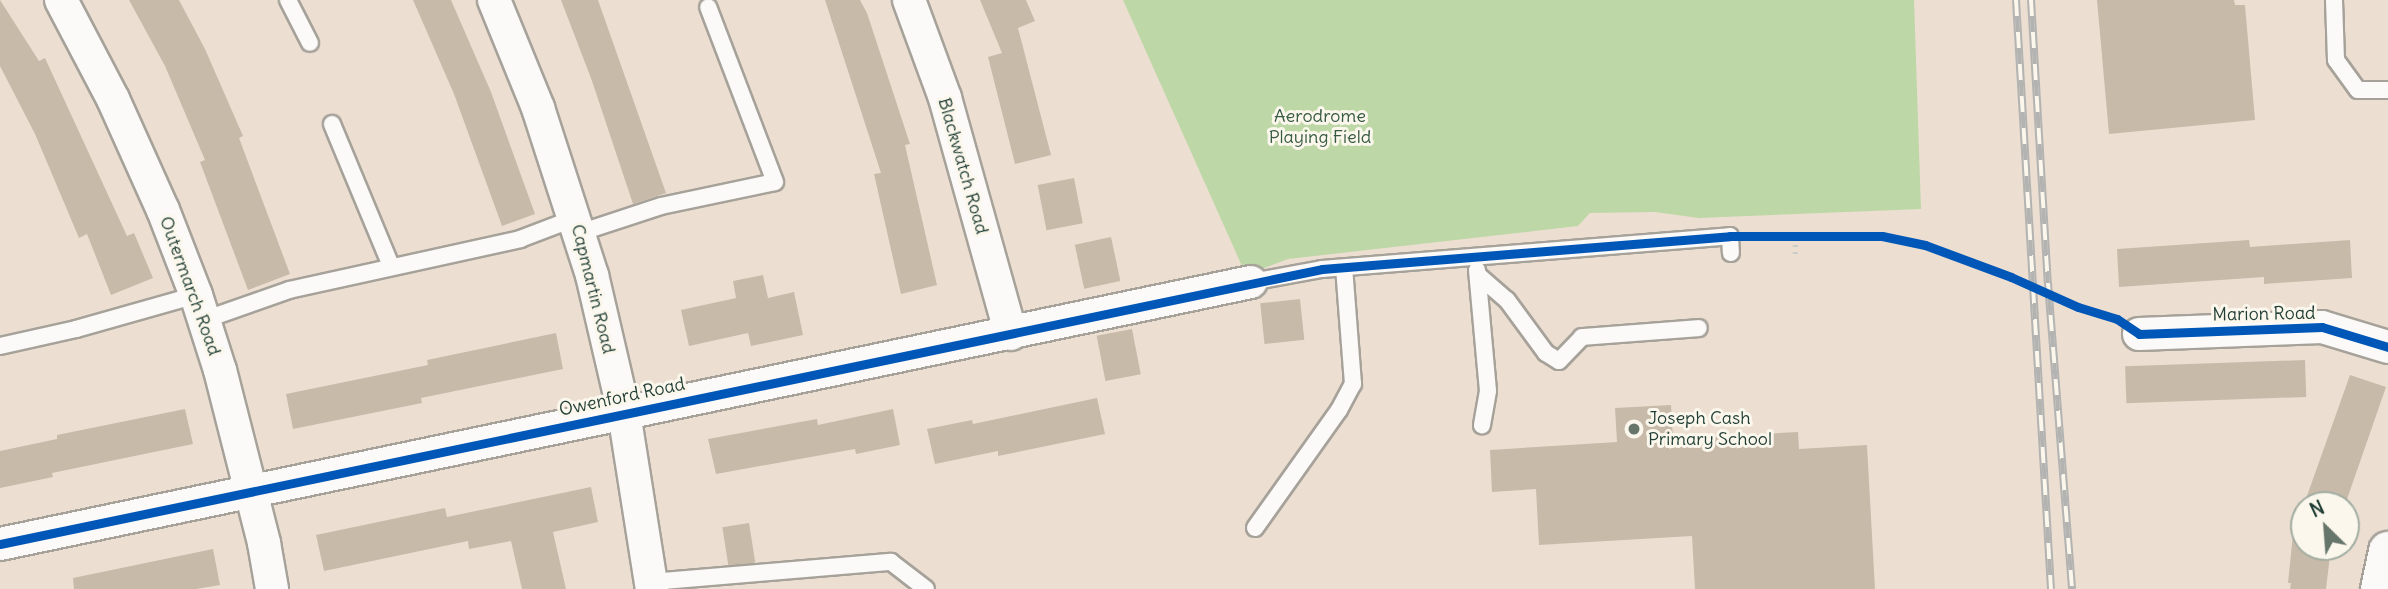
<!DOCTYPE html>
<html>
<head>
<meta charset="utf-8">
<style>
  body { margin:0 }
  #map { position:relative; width:2388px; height:589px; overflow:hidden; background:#ecdfd2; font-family:Delius,sans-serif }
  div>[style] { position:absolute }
  .green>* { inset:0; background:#bed7a6 }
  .building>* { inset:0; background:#c8baa9; transform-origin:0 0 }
  .path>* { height:4.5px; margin-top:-2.25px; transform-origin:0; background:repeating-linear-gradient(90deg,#cacac6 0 2px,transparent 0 7px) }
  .roads { filter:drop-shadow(2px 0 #a6a29a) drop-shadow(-2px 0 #a6a29a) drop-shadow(0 2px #a6a29a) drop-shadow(0 -2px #a6a29a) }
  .service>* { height:16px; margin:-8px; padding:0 8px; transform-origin:8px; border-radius:8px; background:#fcfaf8 }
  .minor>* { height:32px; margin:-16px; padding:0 16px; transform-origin:16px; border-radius:16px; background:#fcfaf8 }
  .tertiary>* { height:38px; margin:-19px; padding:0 19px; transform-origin:19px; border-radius:19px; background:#fcfaf8 }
  .rail>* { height:8px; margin-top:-4px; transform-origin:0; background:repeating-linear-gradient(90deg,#fbf7ec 0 16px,#b3b4b2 0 32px); box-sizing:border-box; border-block:2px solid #b3b4b2 }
  .cycleway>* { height:9px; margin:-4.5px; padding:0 4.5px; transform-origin:4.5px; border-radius:4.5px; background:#0057b8 }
  .dots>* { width:19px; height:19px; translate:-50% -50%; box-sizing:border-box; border:4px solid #fbf7ec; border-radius:50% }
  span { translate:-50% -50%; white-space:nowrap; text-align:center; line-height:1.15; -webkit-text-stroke:6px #fbf7ec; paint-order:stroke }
  .park-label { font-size:18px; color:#375a44 }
  .street-label { font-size:18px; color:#1f3d34 }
  .poi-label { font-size:18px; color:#1f3d34 }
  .left { translate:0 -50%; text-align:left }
  .north { position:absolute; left:2290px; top:491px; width:70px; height:70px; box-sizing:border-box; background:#fbf7ec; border:2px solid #a3ada2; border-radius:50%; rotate:335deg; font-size:19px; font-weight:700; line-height:28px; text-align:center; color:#1f3d34 }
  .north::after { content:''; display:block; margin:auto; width:24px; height:32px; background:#67766b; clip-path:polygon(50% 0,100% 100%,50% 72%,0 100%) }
</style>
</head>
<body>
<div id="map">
  <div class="green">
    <div style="clip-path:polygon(1123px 0,1914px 0,1921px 209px,1699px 218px,1655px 212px,1590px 213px,1578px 226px,1288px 259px,1246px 275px)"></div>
  </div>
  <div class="building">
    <div style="clip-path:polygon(0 0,39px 61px,45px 58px,127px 236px,134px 233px,153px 278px,111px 295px,87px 234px,79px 238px,35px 134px,0 66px)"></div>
    <div style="clip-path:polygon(129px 0,179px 0,205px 49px,243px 136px,239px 138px,290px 274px,248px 290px,200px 162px,205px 160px,165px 66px)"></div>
    <div style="clip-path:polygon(413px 0,451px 0,491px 92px,535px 214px,502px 226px,454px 94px)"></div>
    <div style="clip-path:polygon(561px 0,598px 0,666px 193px,633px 204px,592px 81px)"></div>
    <div style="clip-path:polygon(825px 0,860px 0,867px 13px,910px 144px,905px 145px,937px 285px,901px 294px,874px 174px,881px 173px)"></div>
    <div style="clip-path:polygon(980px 0,1026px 0,1035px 21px,1018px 28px,1051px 155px,1015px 164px,988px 57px,1002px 53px)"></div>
    <div style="clip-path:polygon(2097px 0,2234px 0,2235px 5px,2245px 5px,2255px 120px,2109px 134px)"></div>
    <div style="left:1074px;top:178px;width:46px;height:37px;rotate:79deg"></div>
    <div style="left:1111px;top:237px;width:45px;height:37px;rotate:78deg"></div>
    <div style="clip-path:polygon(2249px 240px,2250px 247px,2350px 240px,2352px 278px,2264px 284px,2264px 277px,2119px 287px,2117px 249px)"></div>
    <div style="clip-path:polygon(763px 275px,768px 298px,794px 292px,803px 335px,751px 346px,748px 333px,689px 346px,681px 310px,736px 298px,733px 281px)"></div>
    <div style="left:1300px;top:299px;width:41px;height:40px;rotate:84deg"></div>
    <div style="left:1132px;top:329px;width:46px;height:36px;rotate:79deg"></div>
    <div style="clip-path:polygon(556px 333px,563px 369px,421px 398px,422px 403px,293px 429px,286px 394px,428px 365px,427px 360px)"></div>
    <div style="left:2305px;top:360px;width:37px;height:180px;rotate:88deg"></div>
    <div style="clip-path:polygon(2350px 375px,2386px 387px,2345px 505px,2304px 505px,2304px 547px,2331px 547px,2326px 589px,2290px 589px,2291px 583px,2288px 583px,2294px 524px,2297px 524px)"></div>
    <div style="clip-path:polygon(1097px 398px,1105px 434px,998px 456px,998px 451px,935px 464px,927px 429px,972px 420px,973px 424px)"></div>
    <div style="clip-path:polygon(1671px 405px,1673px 439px,1798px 432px,1799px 449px,1867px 445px,1875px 589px,1695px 589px,1692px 536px,1539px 545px,1536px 489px,1492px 492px,1490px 450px,1617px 442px,1615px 408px)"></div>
    <div style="clip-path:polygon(185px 409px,193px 444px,52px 473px,53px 477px,0 488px,0 451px,57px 439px,57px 435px)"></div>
    <div style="clip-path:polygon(893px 409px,900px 445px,856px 454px,855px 449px,716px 474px,708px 439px,817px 419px,818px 425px)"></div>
    <div style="clip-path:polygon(591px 487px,598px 522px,553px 532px,566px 589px,522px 589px,511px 541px,469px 549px,468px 541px,324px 571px,316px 535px,445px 508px,447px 517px)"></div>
    <div style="left:749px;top:523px;width:40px;height:27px;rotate:81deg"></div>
    <div style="clip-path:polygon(213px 549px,220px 585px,196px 589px,74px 589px,73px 578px)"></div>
  </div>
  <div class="path">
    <div style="left:1795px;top:254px;width:19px;rotate:-90deg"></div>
  </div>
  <div class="roads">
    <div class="service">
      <div style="left:288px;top:0;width:48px;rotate:62.9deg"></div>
      <div style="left:2334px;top:0;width:60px;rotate:88.1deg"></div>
      <div style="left:2336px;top:60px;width:37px;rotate:54deg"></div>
      <div style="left:2358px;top:90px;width:30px"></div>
      <div style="left:332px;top:124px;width:154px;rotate:67.4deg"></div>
      <div style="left:579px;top:233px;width:86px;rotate:-18.2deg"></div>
      <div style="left:661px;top:206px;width:116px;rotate:-11.9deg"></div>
      <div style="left:775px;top:182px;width:187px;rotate:-110.9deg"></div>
      <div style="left:1477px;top:270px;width:121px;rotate:84.8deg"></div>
      <div style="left:1488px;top:391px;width:35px;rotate:100deg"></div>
      <div style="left:1478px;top:275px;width:38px;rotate:41deg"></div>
      <div style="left:1507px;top:300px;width:66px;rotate:53.7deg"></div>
      <div style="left:1546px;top:353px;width:15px;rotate:32deg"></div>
      <div style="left:1559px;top:361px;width:33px;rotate:-46deg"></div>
      <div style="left:1582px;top:337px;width:117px;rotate:-4.4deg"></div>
      <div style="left:1251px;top:282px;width:72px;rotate:-10.4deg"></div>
      <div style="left:1322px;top:269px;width:409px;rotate:-4.6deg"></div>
      <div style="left:1730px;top:236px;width:17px;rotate:87deg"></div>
      <div style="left:204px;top:320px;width:90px;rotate:-19.4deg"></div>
      <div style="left:289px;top:290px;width:237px;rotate:-12.4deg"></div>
      <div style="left:520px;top:239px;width:59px;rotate:-20.9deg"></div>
      <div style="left:0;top:346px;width:78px;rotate:-12.6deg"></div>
      <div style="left:76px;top:329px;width:125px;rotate:-15.8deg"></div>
      <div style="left:1255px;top:528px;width:145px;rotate:-54.6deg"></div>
      <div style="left:1339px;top:410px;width:30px;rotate:-62deg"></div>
      <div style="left:1353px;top:384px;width:116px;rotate:-94.4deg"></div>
      <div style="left:651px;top:582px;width:241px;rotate:-4.8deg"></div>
      <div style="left:891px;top:562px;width:44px;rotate:37.6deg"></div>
    </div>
    <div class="minor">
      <div style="left:61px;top:0;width:112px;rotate:62.3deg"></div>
      <div style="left:113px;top:99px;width:122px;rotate:65.8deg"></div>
      <div style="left:163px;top:210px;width:91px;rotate:68.8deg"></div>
      <div style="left:196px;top:295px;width:79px;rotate:72.3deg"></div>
      <div style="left:220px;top:370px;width:179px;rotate:75.7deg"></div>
      <div style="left:264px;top:543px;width:47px;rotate:80.1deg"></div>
      <div style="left:494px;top:0;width:117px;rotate:67.8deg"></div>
      <div style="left:538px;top:108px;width:176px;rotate:72.1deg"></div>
      <div style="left:592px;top:275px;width:142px;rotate:76.9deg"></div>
      <div style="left:624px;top:413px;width:178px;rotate:81deg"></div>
      <div style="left:909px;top:0;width:104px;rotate:69.8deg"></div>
      <div style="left:945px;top:98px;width:245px;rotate:74.4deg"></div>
      <div style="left:2139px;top:334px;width:183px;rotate:-2.2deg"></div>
      <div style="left:2322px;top:327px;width:69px;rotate:16.9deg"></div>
      <div style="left:0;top:544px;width:1278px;rotate:-11.83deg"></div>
    </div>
    <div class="tertiary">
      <div style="left:2380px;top:589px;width:39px;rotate:-78deg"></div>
    </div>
  </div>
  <div class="rail">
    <div style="left:2016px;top:0;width:590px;rotate:86.6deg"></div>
    <div style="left:2031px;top:0;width:284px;rotate:86.6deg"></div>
    <div style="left:2048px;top:283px;width:307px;rotate:85.5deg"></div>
  </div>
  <div class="cycleway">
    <div style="left:0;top:544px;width:1350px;rotate:-11.75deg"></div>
    <div style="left:1322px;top:269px;width:409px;rotate:-4.6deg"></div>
    <div style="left:1730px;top:236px;width:152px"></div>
    <div style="left:1882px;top:236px;width:44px;rotate:11.8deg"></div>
    <div style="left:1925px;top:245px;width:92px;rotate:20.4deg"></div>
    <div style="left:2011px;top:277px;width:73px;rotate:24.1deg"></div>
    <div style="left:2078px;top:307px;width:41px;rotate:17.1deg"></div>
    <div style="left:2117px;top:319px;width:27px;rotate:34deg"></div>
    <div style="left:2139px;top:334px;width:183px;rotate:-2.2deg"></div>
    <div style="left:2322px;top:327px;width:69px;rotate:16.9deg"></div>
  </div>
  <div class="dots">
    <div style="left:1634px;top:429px;background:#67766b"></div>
  </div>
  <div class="park-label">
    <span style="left:1320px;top:127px">Aerodrome<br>Playing Field</span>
  </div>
  <div class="street-label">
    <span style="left:963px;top:166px;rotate:74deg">Blackwatch Road</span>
    <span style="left:190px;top:286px;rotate:70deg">Outermarch Road</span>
    <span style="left:593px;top:289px;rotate:76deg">Capmartin Road</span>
    <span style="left:2264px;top:314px;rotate:-1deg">Marion Road</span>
    <span style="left:622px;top:397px;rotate:-12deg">Owenford Road</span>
  </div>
  <div class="poi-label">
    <span class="left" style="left:1648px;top:429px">Joseph Cash<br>Primary School</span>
  </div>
  <div class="north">N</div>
</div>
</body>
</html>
